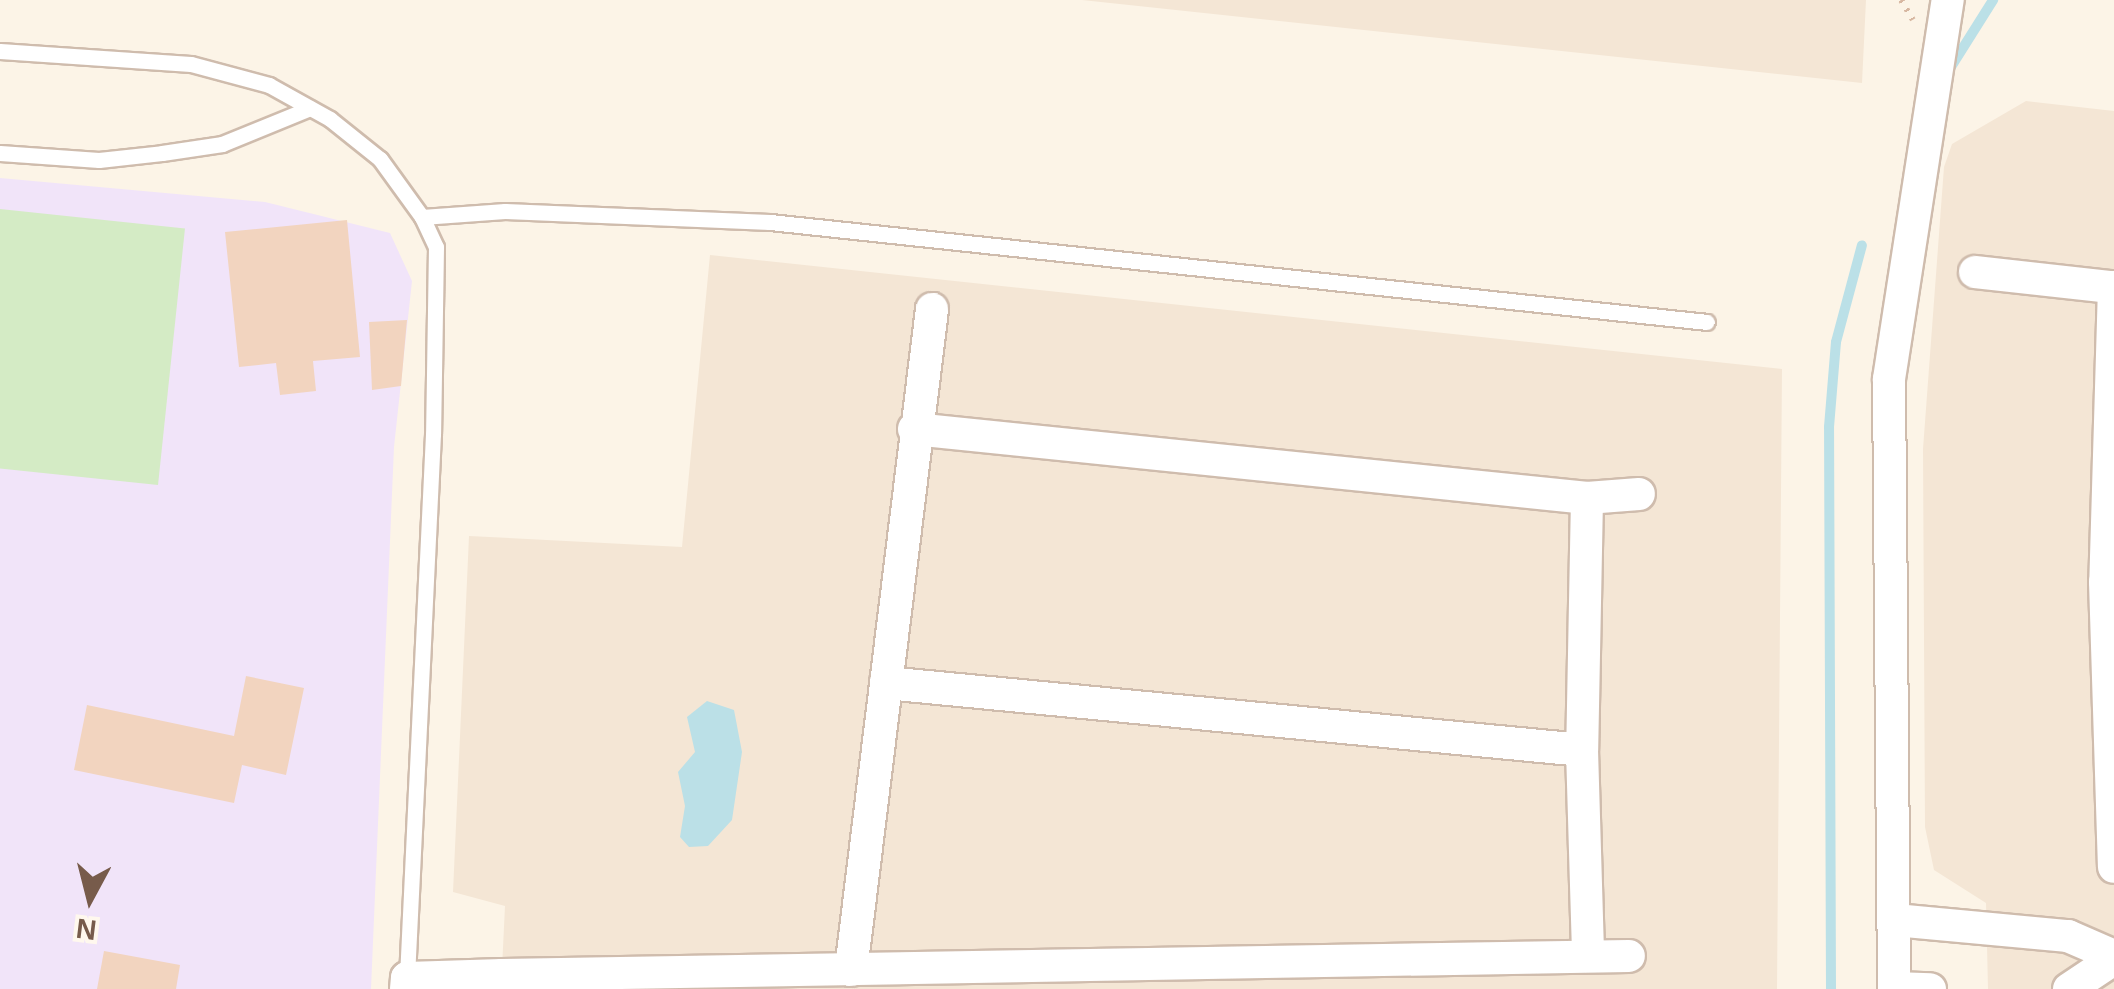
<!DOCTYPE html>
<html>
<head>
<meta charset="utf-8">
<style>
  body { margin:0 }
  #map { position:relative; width:2114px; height:989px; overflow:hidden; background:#fcf4e7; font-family:Arial,sans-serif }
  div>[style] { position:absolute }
  .residential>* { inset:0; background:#f4e6d5 }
  .education>* { inset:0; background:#f1e4f9 }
  .green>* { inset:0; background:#d4ebc5; transform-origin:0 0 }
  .water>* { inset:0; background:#bbe0e7 }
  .stream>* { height:10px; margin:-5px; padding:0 5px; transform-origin:5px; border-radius:5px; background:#bbe0e7 }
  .building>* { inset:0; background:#f2d4bf }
  .path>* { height:6px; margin-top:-3px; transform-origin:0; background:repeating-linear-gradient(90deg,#d7b7a1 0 2.5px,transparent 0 10.5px) }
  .roads { filter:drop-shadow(2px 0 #cfbcad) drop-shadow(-2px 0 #cfbcad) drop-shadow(0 2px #cfbcad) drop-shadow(0 -2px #cfbcad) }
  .lane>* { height:15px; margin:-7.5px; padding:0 7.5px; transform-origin:7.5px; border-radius:7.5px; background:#fff }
  .street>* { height:32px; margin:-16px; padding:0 16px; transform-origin:16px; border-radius:16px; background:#fff }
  span { translate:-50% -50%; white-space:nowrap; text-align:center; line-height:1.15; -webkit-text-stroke:8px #fff8ee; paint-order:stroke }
  .north { position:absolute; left:40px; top:849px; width:100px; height:100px; -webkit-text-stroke:8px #fff8ee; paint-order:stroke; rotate:187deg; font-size:28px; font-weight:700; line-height:40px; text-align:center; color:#775b4b }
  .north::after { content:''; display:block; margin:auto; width:35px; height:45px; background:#775b4b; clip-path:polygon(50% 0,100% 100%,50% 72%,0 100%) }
</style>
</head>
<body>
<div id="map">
  <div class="residential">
    <div style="clip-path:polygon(1082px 0,1866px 0,1862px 83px)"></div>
    <div style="clip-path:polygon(2026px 101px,2114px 111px,2114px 989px,1988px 989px,1986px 903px,1934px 870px,1925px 827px,1923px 449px,1944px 167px,1952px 144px)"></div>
    <div style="clip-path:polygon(710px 255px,1782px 369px,1777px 989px,501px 989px,505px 906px,453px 892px,469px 536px,682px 547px)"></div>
  </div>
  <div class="education">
    <div style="clip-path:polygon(0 178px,265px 202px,390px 233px,412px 281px,394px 447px,371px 989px,0 989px)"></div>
  </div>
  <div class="green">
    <div style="left:0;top:209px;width:186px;height:258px;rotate:6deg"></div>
  </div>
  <div class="water">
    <div style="clip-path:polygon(707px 701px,734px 710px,742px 752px,732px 820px,708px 846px,689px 847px,680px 837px,685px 806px,678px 772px,695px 752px,687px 717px)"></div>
  </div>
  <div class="stream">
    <div style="left:1949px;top:70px;width:83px;rotate:-57.8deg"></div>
    <div style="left:1831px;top:989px;width:562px;rotate:-90.2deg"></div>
    <div style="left:1829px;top:427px;width:85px;rotate:-85.3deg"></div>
    <div style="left:1836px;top:342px;width:100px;rotate:-75deg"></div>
  </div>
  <div class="building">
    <div style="clip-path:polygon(347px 220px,360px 357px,313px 361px,316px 391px,280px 395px,276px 363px,239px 367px,225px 232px)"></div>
    <div style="clip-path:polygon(407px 320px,401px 386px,372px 390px,369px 322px)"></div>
    <div style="clip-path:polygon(246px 676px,304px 688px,286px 775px,242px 765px,234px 803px,74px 770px,87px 705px,234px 736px)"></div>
    <div style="clip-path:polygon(104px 951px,180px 965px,176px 989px,97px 989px)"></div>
  </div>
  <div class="path">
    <div style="left:1901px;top:0;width:23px;rotate:59deg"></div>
  </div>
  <div class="roads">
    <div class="lane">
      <div style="left:0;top:51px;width:191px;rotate:3.9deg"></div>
      <div style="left:191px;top:64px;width:81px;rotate:15.1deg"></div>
      <div style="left:269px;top:85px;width:70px;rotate:29.1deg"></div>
      <div style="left:330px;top:119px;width:64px;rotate:38.7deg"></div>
      <div style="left:380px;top:159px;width:72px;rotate:54.1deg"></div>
      <div style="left:422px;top:217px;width:33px;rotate:65deg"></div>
      <div style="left:436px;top:247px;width:187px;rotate:90.9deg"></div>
      <div style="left:433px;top:434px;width:545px;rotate:92.74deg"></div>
      <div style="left:0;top:153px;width:99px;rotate:4deg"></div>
      <div style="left:99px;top:160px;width:63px;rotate:-6.3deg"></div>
      <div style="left:162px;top:153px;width:61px;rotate:-8.5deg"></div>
      <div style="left:222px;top:144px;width:95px;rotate:-22.2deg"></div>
      <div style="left:422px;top:217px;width:83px;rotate:-4.1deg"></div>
      <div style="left:505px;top:211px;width:265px;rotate:2.4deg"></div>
      <div style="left:770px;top:222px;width:942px;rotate:6.09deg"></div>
    </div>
    <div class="street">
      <div style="left:1975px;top:272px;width:137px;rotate:6.3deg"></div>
      <div style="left:2114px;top:287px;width:295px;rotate:91.7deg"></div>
      <div style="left:2105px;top:582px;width:285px;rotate:88.2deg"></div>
      <div style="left:914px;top:429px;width:677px;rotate:5.85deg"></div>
      <div style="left:1587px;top:498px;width:52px;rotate:-4.4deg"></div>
      <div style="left:1587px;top:498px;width:252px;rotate:91.1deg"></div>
      <div style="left:1582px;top:750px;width:206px;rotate:88.3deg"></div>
      <div style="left:886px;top:683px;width:699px;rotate:5.5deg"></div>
      <div style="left:1895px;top:920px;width:174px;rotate:5.3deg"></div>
      <div style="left:2068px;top:936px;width:50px;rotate:23.5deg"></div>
      <div style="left:851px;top:970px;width:666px;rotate:-83.01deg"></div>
      <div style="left:1894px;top:988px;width:36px;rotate:2deg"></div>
      <div style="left:406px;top:989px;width:11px;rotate:-85deg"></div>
      <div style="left:407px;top:978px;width:95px;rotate:-1.8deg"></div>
      <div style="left:502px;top:975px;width:1127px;rotate:-0.97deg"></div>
      <div style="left:1894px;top:989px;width:610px;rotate:-90.47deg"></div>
      <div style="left:1889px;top:379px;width:384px;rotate:-81.2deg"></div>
      <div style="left:2069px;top:989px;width:54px;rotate:-33.7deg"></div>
    </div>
  </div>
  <div class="north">N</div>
</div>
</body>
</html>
